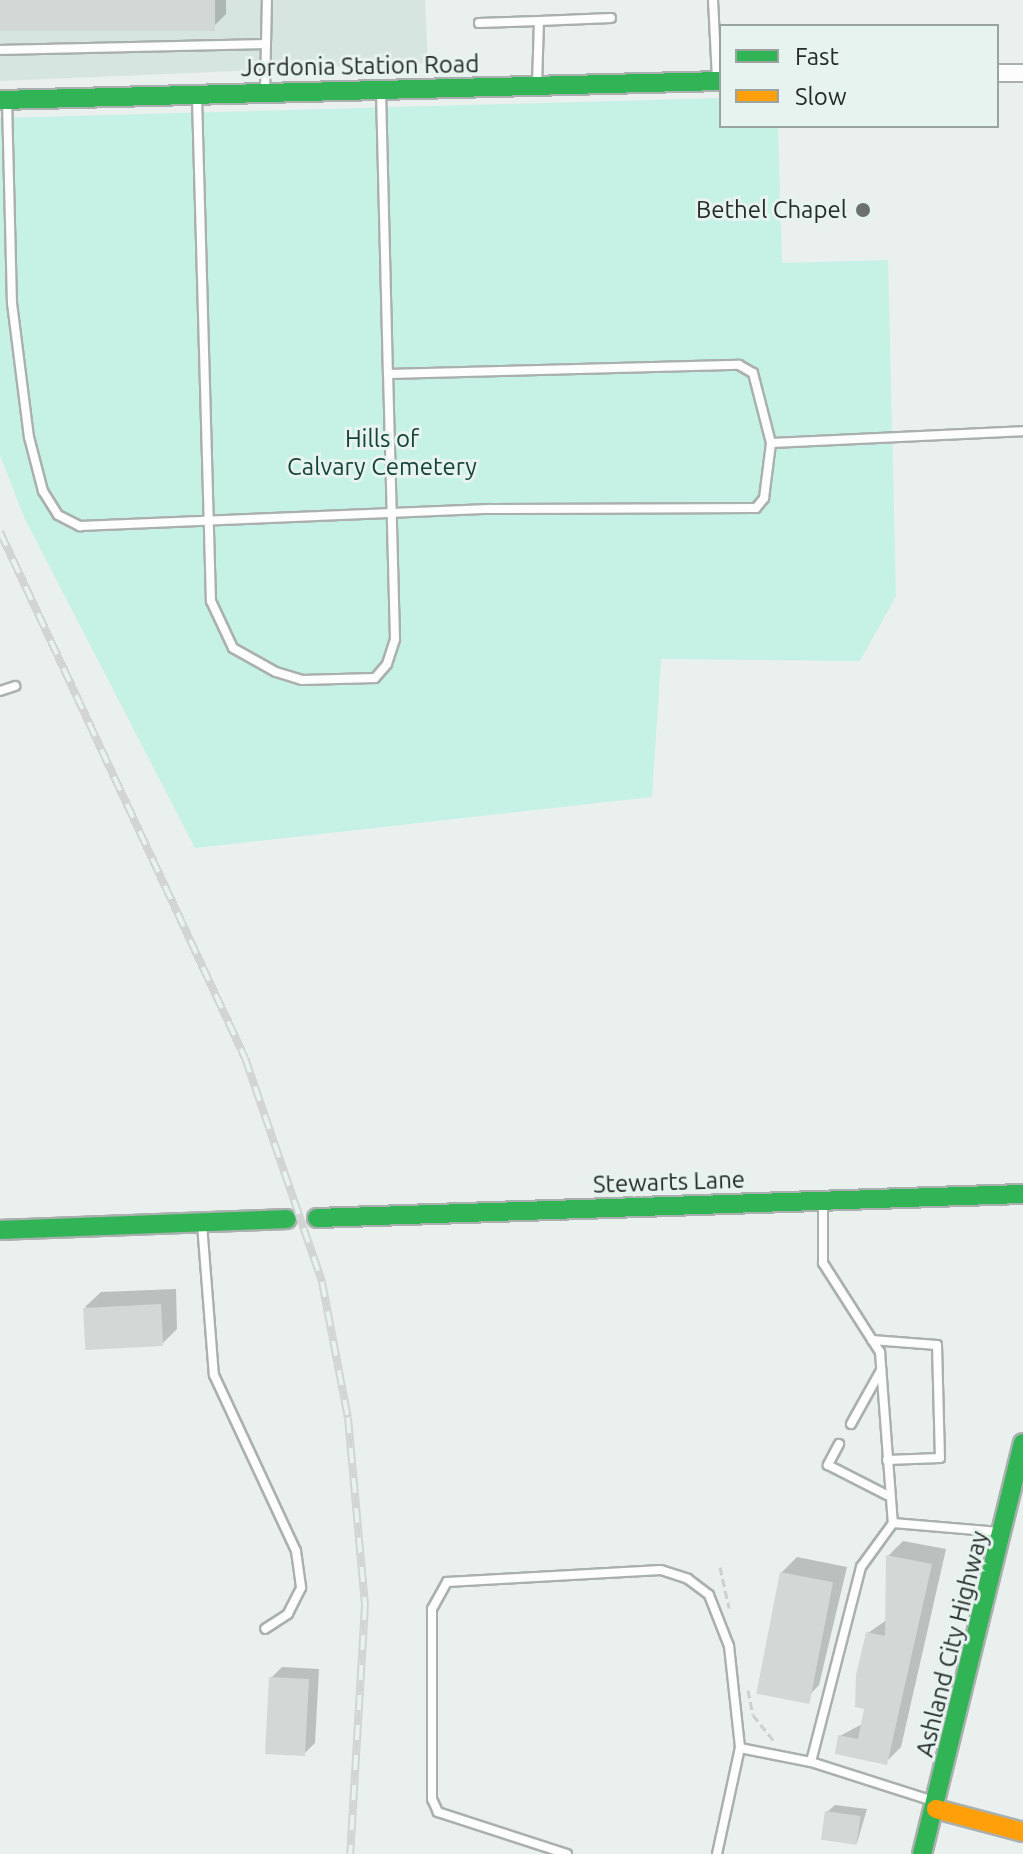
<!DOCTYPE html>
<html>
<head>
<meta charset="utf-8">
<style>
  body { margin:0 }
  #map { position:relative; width:1023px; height:1854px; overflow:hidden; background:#e9f0ee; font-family:Ubuntu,sans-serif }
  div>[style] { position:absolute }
  .built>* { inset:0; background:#d7e5e0 }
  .green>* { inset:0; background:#c6f1e5 }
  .shadow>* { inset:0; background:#0003 }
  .building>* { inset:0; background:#d2d8d6; transform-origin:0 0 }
  .path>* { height:3px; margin-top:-1.5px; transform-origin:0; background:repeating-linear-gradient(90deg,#cdd0cf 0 8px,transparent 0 12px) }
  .roads { filter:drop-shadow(2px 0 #aab0ae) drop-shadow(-2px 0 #aab0ae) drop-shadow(0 2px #aab0ae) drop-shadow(0 -2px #aab0ae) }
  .lane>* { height:8px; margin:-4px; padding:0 4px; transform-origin:4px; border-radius:4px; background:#fcfdfc }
  .street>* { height:16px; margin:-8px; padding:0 8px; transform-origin:8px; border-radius:8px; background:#fcfdfc }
  .fast>* { height:18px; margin:-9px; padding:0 9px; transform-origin:9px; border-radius:9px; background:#30b455 }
  .slow>* { height:18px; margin:-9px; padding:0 9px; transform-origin:9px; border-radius:9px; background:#ff9f0a }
  .rail>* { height:8px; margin-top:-4px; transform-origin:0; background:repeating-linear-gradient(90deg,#e6f3ef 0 15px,#d2d5d4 0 30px); box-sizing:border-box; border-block:2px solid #d2d5d4 }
  .dots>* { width:22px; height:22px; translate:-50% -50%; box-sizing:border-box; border:4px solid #e6f3ef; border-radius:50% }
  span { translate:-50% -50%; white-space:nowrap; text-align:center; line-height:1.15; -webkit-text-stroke:6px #e6f3ef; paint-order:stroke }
  .street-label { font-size:24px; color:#272c2a }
  .poi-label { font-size:24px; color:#272c2a }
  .right { translate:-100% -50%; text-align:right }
  .park-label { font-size:24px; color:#134339 }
  .legend { position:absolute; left:719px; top:24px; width:280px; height:104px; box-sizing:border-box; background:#e6f3ef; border:2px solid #9aa3a0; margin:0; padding:10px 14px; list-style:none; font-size:24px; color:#272c2a }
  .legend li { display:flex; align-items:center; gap:16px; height:40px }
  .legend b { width:40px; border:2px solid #9aa3a0 }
</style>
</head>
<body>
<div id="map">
  <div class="built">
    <div style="clip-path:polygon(0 0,425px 0,428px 63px,0 81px)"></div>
  </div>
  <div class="green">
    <div style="clip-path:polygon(721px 98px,721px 126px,778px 126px,782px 263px,888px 260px,896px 596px,860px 661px,661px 659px,652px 797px,195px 848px,24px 517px,0 455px,0 118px)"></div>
  </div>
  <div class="shadow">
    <div style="clip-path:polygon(0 0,226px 0,226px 14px,215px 25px,0 29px)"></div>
    <div style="clip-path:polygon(176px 1289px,177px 1329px,162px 1344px,85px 1307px,101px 1292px)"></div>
    <div style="clip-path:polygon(903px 1541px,946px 1549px,901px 1747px,886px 1762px,840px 1736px,864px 1723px,868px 1633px,888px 1619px,888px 1556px)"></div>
    <div style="clip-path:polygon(797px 1557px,847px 1567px,819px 1685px,804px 1701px,782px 1572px)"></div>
    <div style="clip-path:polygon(282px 1667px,319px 1669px,315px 1743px,303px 1755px,271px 1678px)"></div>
    <div style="clip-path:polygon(835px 1805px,867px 1809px,857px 1843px,827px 1812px)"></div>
  </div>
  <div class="building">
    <div style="left:0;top:0;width:215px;height:31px"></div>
    <div style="left:161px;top:1304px;width:42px;height:78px;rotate:87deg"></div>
    <div style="clip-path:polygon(886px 1555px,932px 1564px,887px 1765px,835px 1754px,838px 1735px,858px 1739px,864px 1709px,855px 1707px,856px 1675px,866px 1632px,885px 1636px)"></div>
    <div style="left:780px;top:1572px;width:54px;height:124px;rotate:11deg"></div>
    <div style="left:269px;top:1677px;width:40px;height:77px;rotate:3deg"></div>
    <div style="left:825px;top:1811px;width:36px;height:29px;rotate:8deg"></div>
  </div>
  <div class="path">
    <div style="left:720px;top:1567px;width:42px;rotate:77.6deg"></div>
    <div style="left:748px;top:1690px;width:25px;rotate:79deg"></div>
    <div style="left:753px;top:1715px;width:35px;rotate:51deg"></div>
  </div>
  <div class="roads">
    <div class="lane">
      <div style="left:713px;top:0;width:80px;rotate:87.1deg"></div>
      <div style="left:539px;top:21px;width:72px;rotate:-2.4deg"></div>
      <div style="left:479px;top:23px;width:60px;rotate:-1.9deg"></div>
      <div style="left:539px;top:21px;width:64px;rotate:91.8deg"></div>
      <div style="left:0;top:50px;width:263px;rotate:-1.3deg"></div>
      <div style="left:381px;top:91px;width:283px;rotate:88.6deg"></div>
      <div style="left:388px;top:374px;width:351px;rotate:-1.5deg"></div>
      <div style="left:739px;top:365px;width:16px;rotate:30deg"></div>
      <div style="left:753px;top:373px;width:72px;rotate:75.6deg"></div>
      <div style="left:771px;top:443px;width:252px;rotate:-2.7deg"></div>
      <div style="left:265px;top:92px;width:92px;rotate:-88.8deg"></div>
      <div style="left:197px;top:98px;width:503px;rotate:88.41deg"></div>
      <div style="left:211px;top:601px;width:52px;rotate:64.9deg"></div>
      <div style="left:233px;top:648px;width:49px;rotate:29.2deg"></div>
      <div style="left:276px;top:672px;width:27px;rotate:17deg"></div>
      <div style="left:302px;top:680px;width:73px;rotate:-1.6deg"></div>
      <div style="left:375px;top:678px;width:18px;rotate:-49deg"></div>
      <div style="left:387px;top:664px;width:26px;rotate:-72deg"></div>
      <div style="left:395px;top:639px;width:265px;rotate:-91.5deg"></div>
      <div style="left:7px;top:100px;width:203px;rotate:88.6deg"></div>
      <div style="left:12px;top:303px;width:135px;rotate:82.8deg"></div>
      <div style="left:29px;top:437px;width:56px;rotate:75.5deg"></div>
      <div style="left:43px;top:491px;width:28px;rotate:58deg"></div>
      <div style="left:58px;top:515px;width:25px;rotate:27deg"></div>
      <div style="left:80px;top:526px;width:409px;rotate:-2.4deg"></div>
      <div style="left:489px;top:509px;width:267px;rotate:-0.2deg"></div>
      <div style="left:756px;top:508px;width:13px;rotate:-51deg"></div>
      <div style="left:764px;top:498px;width:55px;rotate:-82.7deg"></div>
      <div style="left:0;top:691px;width:16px;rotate:-18deg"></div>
      <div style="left:823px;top:1203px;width:60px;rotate:90deg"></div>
      <div style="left:823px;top:1263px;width:106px;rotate:57.4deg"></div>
      <div style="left:880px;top:1352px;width:171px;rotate:85.7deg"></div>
      <div style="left:893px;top:1523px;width:107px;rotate:4.8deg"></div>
      <div style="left:202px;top:1224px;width:151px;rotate:85.5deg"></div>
      <div style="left:214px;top:1375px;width:194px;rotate:65deg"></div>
      <div style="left:296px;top:1551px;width:37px;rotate:82deg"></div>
      <div style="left:301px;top:1588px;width:29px;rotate:117deg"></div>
      <div style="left:288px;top:1614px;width:27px;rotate:147deg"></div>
      <div style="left:872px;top:1340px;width:65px;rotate:4.4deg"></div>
      <div style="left:937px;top:1345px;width:113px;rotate:88.5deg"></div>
      <div style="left:940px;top:1458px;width:53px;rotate:177.8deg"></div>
      <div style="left:851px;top:1424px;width:62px;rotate:-60.9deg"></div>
      <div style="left:839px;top:1444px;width:24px;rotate:118deg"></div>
      <div style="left:828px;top:1465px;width:66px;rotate:27deg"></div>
      <div style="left:893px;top:1523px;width:54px;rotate:126deg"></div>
      <div style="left:861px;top:1567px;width:201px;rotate:104.4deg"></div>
      <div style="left:811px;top:1762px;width:128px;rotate:17.7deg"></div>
      <div style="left:567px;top:1854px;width:136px;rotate:-162deg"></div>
      <div style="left:438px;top:1812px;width:14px;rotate:-115deg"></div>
      <div style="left:432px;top:1799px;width:190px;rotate:-90deg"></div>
      <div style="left:432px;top:1609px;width:31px;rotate:-61deg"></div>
      <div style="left:447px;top:1582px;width:214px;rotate:-3.2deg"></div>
      <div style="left:661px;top:1570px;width:28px;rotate:18deg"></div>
      <div style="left:688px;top:1579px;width:26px;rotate:37deg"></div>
      <div style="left:709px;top:1595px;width:55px;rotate:68.6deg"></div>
      <div style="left:729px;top:1646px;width:103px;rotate:83.8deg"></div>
      <div style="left:717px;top:1854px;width:108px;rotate:-77.8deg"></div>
      <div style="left:740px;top:1748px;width:72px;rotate:11.2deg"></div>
    </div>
    <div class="street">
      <div style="left:997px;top:73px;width:26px"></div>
    </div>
    <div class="fast">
      <div style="left:0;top:100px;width:721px;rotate:-1.51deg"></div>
      <div style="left:317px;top:1218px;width:706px;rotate:-1.95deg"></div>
      <div style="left:0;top:1230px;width:287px;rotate:-2.2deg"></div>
      <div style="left:922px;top:1854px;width:423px;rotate:-76.2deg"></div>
    </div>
    <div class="slow">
      <div style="left:936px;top:1809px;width:90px;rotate:14.8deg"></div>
    </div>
  </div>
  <div class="rail">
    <div style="left:0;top:532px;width:580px;rotate:65.02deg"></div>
    <div style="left:245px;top:1058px;width:237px;rotate:71deg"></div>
    <div style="left:322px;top:1282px;width:138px;rotate:79.2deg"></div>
    <div style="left:348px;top:1418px;width:188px;rotate:84.8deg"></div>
    <div style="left:365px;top:1605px;width:249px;rotate:93.4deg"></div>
  </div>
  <div class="dots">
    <div style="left:863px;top:210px;background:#6b716f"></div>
  </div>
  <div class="street-label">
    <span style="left:360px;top:66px;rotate:-1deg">Jordonia Station Road</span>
    <span style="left:669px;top:1182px;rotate:-2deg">Stewarts Lane</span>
    <span style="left:952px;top:1644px;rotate:-76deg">Ashland City Highway</span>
  </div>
  <div class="poi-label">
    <span class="right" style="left:847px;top:210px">Bethel Chapel</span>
  </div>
  <div class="park-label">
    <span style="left:382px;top:453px">Hills of<br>Calvary Cemetery</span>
  </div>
  <ul class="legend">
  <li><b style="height:10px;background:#30b455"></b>Fast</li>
  <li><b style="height:10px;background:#ff9f0a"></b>Slow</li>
  </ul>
</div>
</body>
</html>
